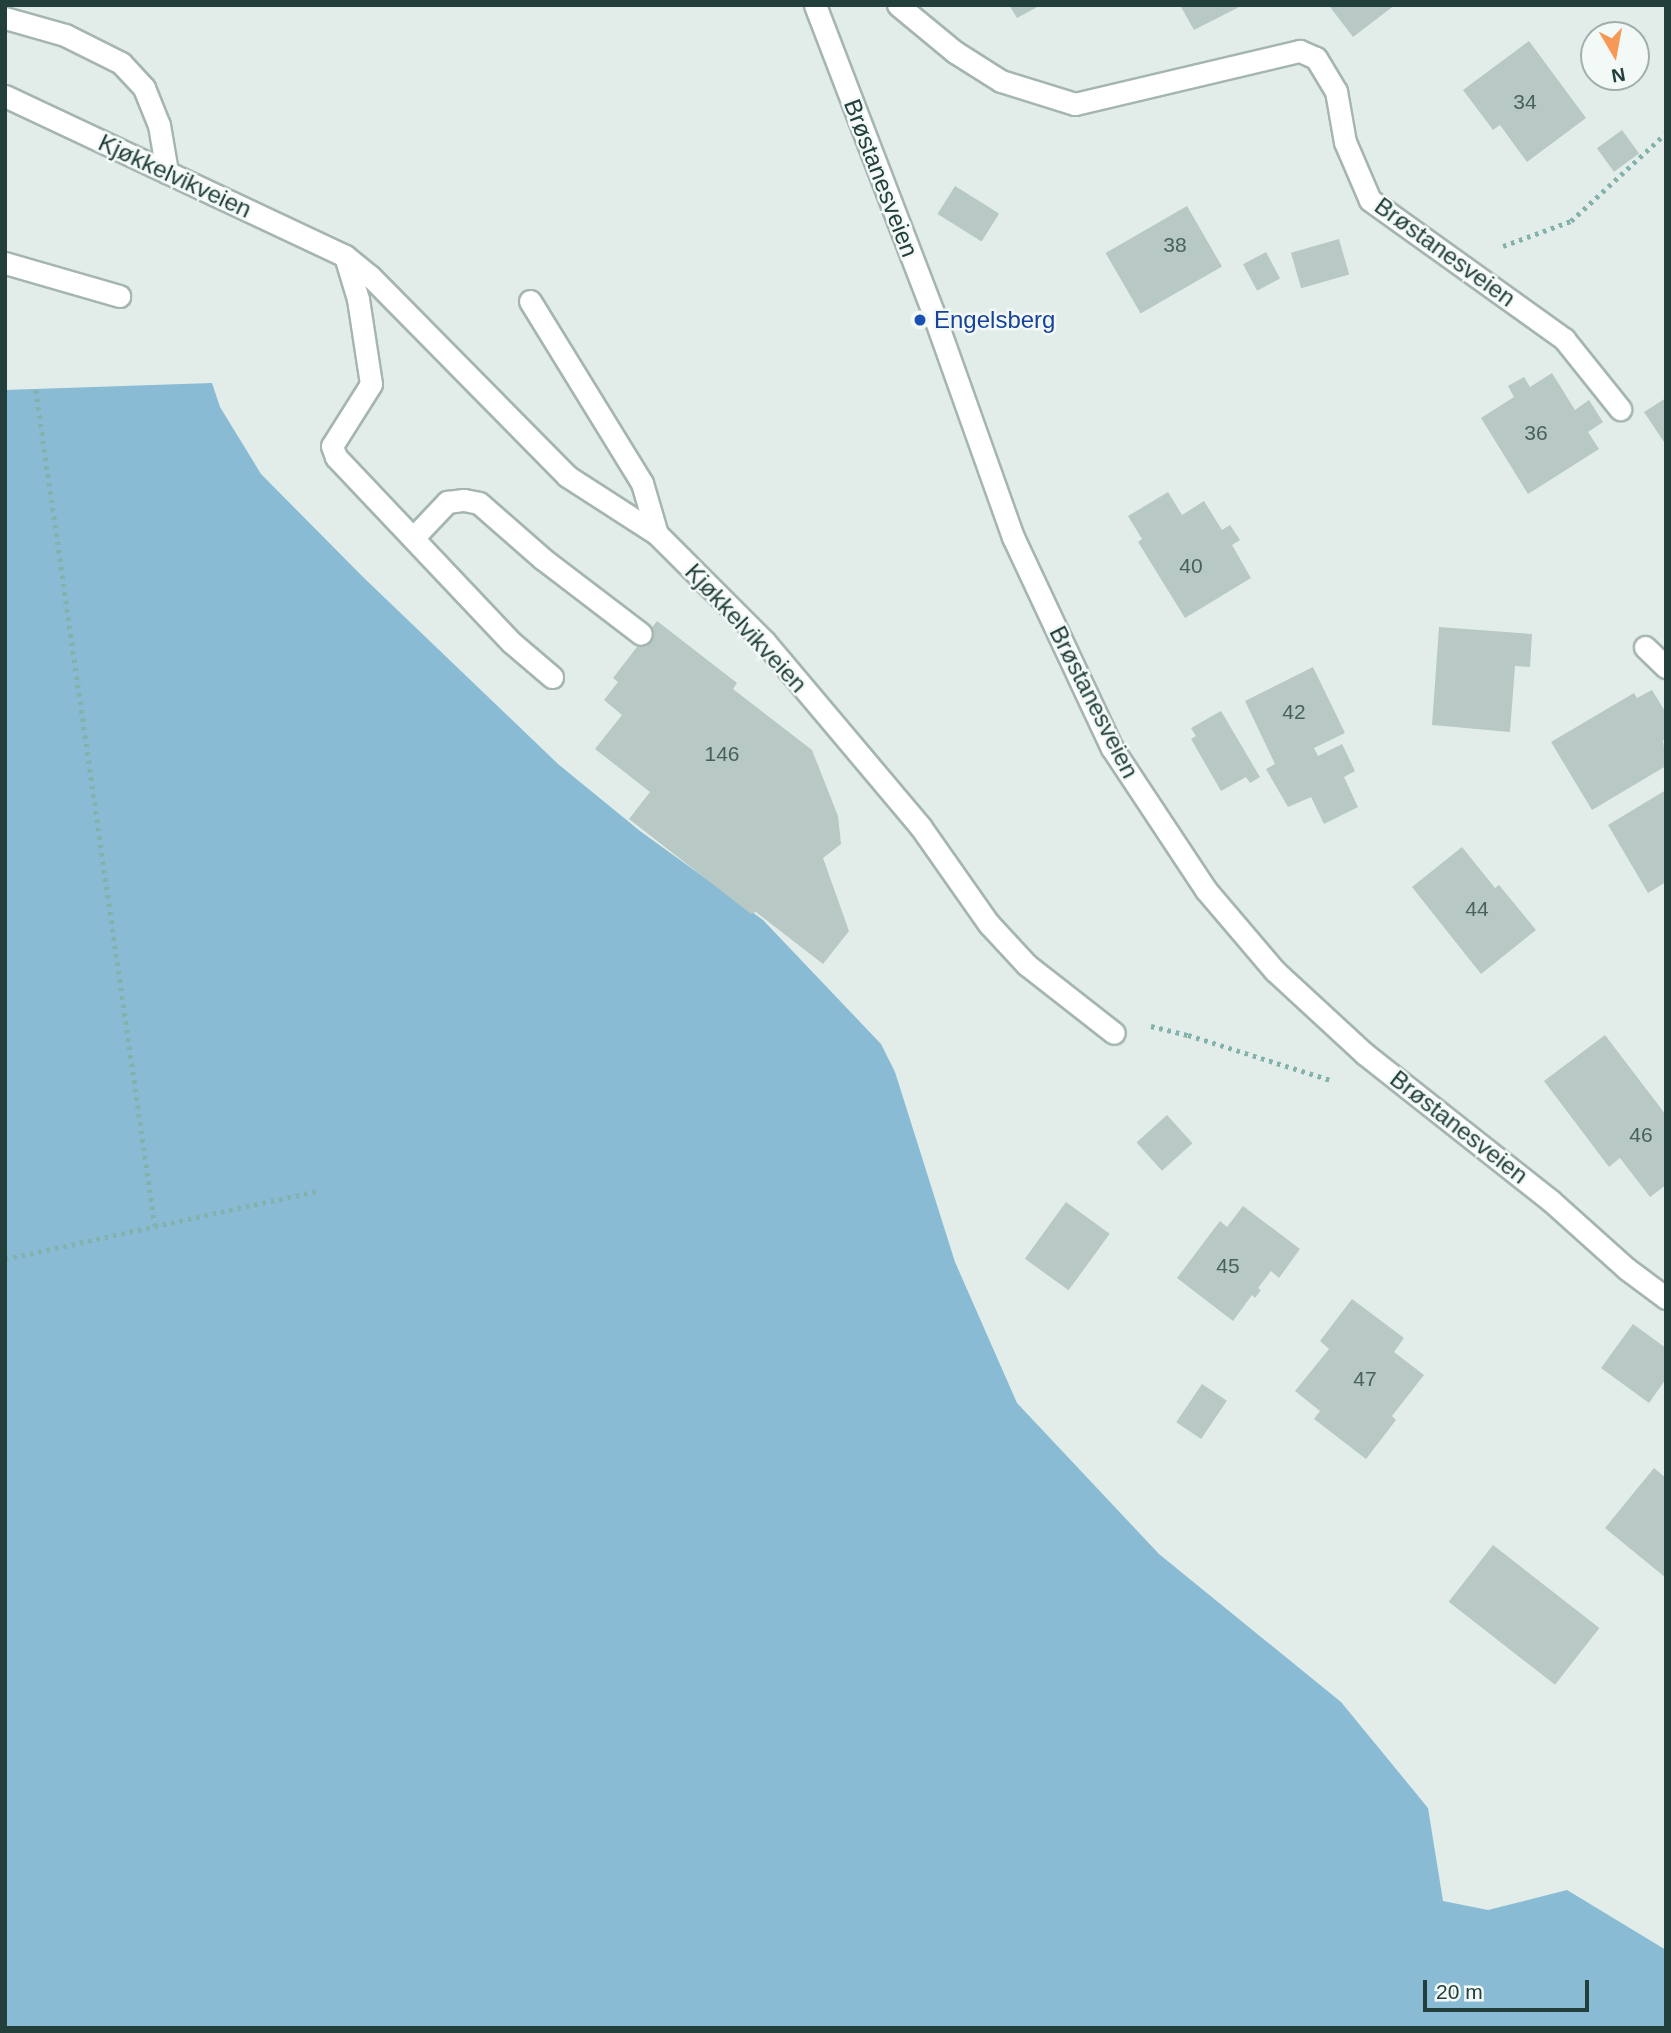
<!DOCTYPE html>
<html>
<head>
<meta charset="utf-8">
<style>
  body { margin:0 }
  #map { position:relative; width:1671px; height:2033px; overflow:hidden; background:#e2edea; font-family:Helvetica,sans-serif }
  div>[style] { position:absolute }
  .water>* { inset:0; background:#89bbd4 }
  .building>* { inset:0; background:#b8c8c4; transform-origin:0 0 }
  .path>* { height:4.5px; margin-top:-2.25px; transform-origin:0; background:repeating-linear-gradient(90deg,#82b2ab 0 3.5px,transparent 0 8.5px) }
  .roads { filter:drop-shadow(2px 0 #a5b5b2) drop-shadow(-2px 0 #a5b5b2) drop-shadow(0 2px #a5b5b2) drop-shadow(0 -2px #a5b5b2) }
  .service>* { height:21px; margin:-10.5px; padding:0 10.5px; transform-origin:10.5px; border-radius:10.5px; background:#fff }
  .minor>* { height:21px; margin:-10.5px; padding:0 10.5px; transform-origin:10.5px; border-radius:10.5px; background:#fff }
  .tertiary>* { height:21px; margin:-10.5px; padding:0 10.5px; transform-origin:10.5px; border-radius:10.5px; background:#fff }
  .dots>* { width:19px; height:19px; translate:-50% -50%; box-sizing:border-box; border:4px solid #f3f9f7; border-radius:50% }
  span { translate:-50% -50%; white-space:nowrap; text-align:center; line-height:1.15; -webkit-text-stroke:5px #f3f9f7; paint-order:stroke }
  .number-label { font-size:21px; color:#48615e }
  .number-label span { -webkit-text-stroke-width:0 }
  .street-label { font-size:24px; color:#223f3c }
  .transit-label { font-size:24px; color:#164399 }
  .left { translate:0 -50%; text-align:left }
  .frame { position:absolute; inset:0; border:7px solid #223f3c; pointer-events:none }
  .north { position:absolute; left:1580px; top:21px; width:70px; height:70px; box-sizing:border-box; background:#f3f9f7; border:2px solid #9fafac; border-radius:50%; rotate:170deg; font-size:19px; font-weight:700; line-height:28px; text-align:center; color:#223f3c }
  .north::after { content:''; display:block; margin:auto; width:24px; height:32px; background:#f69957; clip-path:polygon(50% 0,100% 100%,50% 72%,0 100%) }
  .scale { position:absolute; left:1423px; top:1980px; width:166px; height:32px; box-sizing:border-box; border:4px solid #223f3c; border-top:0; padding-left:9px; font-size:21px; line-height:24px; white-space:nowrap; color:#223f3c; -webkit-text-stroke:5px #f3f9f7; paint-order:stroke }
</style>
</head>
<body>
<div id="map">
  <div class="water">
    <div style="clip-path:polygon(212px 383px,220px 407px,261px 474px,363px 577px,558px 764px,640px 831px,763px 920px,881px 1044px,895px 1072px,955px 1262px,1017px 1403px,1159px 1554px,1341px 1702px,1428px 1808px,1443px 1901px,1488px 1910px,1567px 1890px,1666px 1950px,1666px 2028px,5px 2028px,5px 390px)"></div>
  </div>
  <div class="building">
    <div style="clip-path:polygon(1009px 5px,1041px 5px,1017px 18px)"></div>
    <div style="clip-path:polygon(1180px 5px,1243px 5px,1194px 30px)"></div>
    <div style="clip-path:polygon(1333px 5px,1395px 5px,1353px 37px,1330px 7px)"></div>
    <div style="clip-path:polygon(1529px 41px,1586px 118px,1527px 162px,1500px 125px,1493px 130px,1463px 90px)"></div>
    <div style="left:1622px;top:130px;width:29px;height:31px;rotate:54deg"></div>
    <div style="left:955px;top:186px;width:52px;height:33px;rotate:32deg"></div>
    <div style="left:1187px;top:206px;width:70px;height:94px;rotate:60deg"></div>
    <div style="left:1339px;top:239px;width:37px;height:50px;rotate:74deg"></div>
    <div style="left:1266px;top:252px;width:30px;height:26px;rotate:62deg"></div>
    <div style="clip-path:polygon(1552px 373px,1575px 410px,1589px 400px,1603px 422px,1588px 432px,1599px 449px,1528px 494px,1481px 418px,1514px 397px,1508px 386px,1524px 377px,1530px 387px)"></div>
    <div style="clip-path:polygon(1666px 398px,1666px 445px,1644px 412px)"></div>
    <div style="clip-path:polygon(1168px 492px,1182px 515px,1204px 501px,1222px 530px,1230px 525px,1240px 540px,1232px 545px,1251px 578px,1185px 618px,1138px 542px,1142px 539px,1128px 516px)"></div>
    <div style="clip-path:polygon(657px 621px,737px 683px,733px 689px,812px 750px,838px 816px,841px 844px,823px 858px,849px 931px,823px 964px,756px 912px,751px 914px,629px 819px,650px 792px,595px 749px,622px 715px,604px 700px,618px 682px,613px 678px)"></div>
    <div style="clip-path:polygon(1439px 627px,1532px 634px,1530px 667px,1515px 666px,1510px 732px,1432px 725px)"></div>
    <div style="clip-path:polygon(1313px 667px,1345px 733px,1314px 748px,1318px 756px,1342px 744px,1355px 771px,1344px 777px,1358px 807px,1324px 824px,1311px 797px,1288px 807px,1266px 769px,1275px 764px,1245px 701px)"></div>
    <div style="clip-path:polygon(1652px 690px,1666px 713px,1666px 739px,1663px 740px,1666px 766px,1592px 810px,1551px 742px,1634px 693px,1637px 698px)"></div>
    <div style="clip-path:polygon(1221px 711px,1260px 777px,1250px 783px,1246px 777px,1221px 791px,1191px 739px,1196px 736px,1191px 728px)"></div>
    <div style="clip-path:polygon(1666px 790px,1666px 882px,1648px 893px,1608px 825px)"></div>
    <div style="clip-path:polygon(1462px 847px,1495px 888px,1499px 885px,1536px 930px,1481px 974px,1412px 887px)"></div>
    <div style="clip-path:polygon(1605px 1035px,1666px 1115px,1666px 1185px,1650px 1197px,1620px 1158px,1609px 1167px,1544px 1081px)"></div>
    <div style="left:1167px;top:1115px;width:38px;height:41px;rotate:48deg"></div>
    <div style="left:1066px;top:1202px;width:54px;height:70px;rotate:36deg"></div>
    <div style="clip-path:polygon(1243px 1206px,1300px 1249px,1279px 1278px,1271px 1271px,1258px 1288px,1261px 1290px,1255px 1298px,1252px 1295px,1233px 1321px,1177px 1278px,1220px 1221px,1227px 1227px)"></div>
    <div style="clip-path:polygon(1352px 1299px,1404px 1338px,1394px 1352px,1424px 1375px,1392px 1416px,1396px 1420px,1366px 1459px,1314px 1419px,1320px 1411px,1295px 1391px,1329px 1349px,1320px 1341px)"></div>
    <div style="clip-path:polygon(1633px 1324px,1666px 1348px,1666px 1379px,1649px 1403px,1601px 1368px)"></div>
    <div style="left:1202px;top:1384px;width:30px;height:46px;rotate:34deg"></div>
    <div style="clip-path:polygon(1654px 1468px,1666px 1478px,1666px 1578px,1605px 1528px)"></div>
    <div style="left:1493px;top:1545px;width:135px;height:72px;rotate:38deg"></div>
  </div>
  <div class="path">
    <div style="left:1503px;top:246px;width:72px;rotate:-20.2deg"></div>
    <div style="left:1571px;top:221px;width:129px;rotate:-42.8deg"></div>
    <div style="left:36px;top:390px;width:844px;rotate:81.9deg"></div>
    <div style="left:1151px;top:1026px;width:38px;rotate:14deg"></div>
    <div style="left:1188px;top:1035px;width:150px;rotate:17.5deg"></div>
    <div style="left:5px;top:1259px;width:323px;rotate:-12.3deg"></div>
  </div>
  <div class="roads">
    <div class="service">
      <div style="left:5px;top:18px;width:62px;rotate:15.8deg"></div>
      <div style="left:65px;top:35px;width:63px;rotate:26.6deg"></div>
      <div style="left:121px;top:63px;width:34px;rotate:47deg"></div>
      <div style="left:144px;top:88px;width:40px;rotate:68deg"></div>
      <div style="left:159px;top:125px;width:48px;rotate:80.3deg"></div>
      <div style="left:5px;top:96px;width:376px;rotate:25.2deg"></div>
      <div style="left:345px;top:256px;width:32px;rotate:39deg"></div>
      <div style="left:370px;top:276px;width:281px;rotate:45.4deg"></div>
      <div style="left:567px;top:476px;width:107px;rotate:32.8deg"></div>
      <div style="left:657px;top:534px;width:153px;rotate:45deg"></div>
      <div style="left:765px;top:642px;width:241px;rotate:49.9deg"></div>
      <div style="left:920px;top:826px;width:120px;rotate:54.9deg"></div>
      <div style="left:989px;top:924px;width:56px;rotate:47.2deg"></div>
      <div style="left:1027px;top:965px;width:110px;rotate:38deg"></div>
      <div style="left:345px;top:256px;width:45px;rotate:73.2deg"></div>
      <div style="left:358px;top:299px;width:86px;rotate:81.3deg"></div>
      <div style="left:371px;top:384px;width:73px;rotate:122.2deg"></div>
      <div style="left:332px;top:446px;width:12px;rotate:70deg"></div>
      <div style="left:336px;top:457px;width:255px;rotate:46.6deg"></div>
      <div style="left:511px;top:642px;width:54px;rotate:40.5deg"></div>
      <div style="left:5px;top:263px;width:119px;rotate:16.1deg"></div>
      <div style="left:530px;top:301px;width:214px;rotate:58.4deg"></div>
      <div style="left:642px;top:483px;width:53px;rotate:73.6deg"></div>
      <div style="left:413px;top:538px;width:50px;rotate:-46.6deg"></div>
      <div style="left:447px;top:502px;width:17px;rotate:-7deg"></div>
      <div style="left:464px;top:500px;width:15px;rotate:11deg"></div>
      <div style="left:479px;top:503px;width:85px;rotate:41.2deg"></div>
      <div style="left:543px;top:559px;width:123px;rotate:37.4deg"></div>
    </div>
    <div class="minor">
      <div style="left:898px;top:5px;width:74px;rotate:39.5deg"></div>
      <div style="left:955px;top:52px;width:54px;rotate:32.2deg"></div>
      <div style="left:1001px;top:81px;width:77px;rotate:17.3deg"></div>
      <div style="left:1075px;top:104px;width:231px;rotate:-13.3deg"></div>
      <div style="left:1300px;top:51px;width:17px;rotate:24deg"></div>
      <div style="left:1316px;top:58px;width:39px;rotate:59deg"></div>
      <div style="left:1336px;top:91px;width:52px;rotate:80deg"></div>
      <div style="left:1345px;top:142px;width:63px;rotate:66.7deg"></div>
      <div style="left:1370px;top:200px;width:239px;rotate:35.6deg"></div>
      <div style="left:1564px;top:339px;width:90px;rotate:51.3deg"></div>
      <div style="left:1645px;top:647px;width:29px;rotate:44deg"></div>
    </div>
    <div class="tertiary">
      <div style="left:815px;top:5px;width:335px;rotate:69deg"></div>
      <div style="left:935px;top:318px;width:232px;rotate:70.4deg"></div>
      <div style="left:1013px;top:537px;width:233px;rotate:64.9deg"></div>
      <div style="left:1112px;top:748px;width:170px;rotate:56.5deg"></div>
      <div style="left:1206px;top:890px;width:106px;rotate:49.6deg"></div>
      <div style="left:1275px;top:971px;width:122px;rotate:42.7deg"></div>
      <div style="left:1365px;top:1054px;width:236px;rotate:38.3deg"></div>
      <div style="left:1550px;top:1200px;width:103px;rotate:41.9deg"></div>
      <div style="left:1627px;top:1269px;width:49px;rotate:36.6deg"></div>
    </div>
  </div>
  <div class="dots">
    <div style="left:920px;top:320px;background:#1a4fb4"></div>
  </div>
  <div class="number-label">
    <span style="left:1525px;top:102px">34</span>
    <span style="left:1175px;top:245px">38</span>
    <span style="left:1536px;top:433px">36</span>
    <span style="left:1191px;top:566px">40</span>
    <span style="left:1294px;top:712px">42</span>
    <span style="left:722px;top:754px">146</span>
    <span style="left:1477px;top:909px">44</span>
    <span style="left:1641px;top:1135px">46</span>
    <span style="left:1228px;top:1266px">45</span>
    <span style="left:1365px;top:1379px">47</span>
  </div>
  <div class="street-label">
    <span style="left:175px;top:176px;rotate:25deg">Kjøkkelvikveien</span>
    <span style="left:881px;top:178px;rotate:69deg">Brøstanesveien</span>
    <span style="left:1445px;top:252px;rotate:36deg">Brøstanesveien</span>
    <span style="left:746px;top:628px;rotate:47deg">Kjøkkelvikveien</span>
    <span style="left:1094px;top:702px;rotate:63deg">Brøstanesveien</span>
    <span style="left:1459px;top:1127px;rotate:38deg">Brøstanesveien</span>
  </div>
  <div class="transit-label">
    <span class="left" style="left:934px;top:320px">Engelsberg</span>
  </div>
  <div class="frame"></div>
  <div class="north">N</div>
  <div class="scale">20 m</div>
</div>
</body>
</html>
